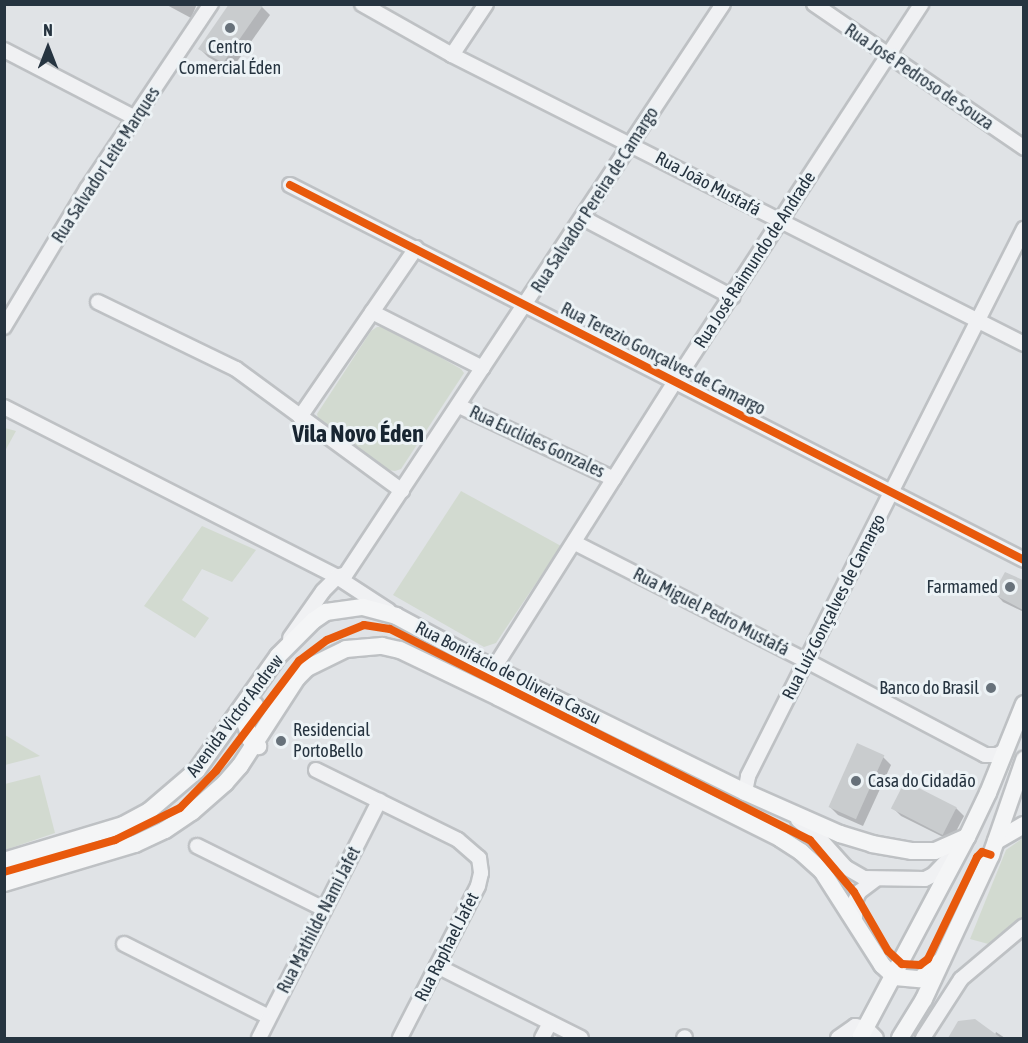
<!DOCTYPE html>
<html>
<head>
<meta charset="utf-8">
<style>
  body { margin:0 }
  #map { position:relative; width:1028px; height:1043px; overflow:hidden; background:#e0e3e6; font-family:"Asap Condensed",sans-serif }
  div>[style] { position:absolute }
  .green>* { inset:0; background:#d2dad0 }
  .shadow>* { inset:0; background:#0003 }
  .building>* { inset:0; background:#c9ccce; transform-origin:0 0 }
  .roads { filter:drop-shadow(2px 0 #bec1c4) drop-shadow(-2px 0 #bec1c4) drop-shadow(0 2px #bec1c4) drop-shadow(0 -2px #bec1c4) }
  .minor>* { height:14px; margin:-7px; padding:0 7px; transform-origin:7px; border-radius:7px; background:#f0f1f3 }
  .major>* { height:16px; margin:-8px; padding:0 8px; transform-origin:8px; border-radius:8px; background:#f4f5f6 }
  .cycleway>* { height:8px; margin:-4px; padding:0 4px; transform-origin:4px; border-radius:4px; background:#e8590c }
  .dots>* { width:16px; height:16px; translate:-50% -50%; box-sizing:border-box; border:3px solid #edf3f6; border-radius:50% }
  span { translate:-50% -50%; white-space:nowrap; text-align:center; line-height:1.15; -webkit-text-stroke:6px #edf3f6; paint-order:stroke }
  .poi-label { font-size:18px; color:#263440 }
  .right { translate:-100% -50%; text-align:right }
  .left { translate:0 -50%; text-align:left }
  .street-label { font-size:18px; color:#263440 }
  .district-label { font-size:24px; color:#182531; font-weight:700 }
  .frame { position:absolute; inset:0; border:6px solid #263440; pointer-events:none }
  .north { position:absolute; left:18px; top:18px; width:60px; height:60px; -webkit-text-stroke:4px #edf3f6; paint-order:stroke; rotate:0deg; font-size:16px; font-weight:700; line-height:24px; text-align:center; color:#263440 }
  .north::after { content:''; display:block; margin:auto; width:21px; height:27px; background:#263440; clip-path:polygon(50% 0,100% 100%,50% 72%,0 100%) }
</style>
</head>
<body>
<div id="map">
  <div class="green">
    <div style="clip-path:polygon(377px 327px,387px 327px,461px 369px,464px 373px,401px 469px,395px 471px,388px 470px,318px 418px,317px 414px,371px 331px)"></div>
    <div style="clip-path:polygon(5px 428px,16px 431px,5px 451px,4px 428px)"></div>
    <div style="clip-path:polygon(461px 491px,561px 546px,496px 643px,484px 647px,393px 595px)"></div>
    <div style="clip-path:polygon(202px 526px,256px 550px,232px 582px,202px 569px,182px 600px,209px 618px,195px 638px,144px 606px)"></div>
    <div style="clip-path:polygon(4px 735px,5px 735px,40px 756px,5px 765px)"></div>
    <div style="clip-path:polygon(40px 775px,55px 833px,5px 850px,5px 784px)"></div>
    <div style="clip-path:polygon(1023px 838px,1023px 919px,992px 945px,970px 939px,1006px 850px)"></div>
  </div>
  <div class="shadow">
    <div style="clip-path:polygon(165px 4px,197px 4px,191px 18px)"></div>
    <div style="clip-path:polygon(259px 4px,270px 15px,231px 70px,208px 57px,200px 49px)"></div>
    <div style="clip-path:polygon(1006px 573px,1024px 582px,1024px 612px,1003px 602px,995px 593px)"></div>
    <div style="clip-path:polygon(883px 757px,891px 765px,863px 826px,838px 815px,830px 807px)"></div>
    <div style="clip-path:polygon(893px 808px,956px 808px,964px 816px,951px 841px,901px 816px)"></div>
    <div style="clip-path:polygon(958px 1023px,995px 1035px,996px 1032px,1005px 1038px,949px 1038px)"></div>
  </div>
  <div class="building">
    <div style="clip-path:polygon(229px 4px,264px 4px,223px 63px,198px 49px)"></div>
    <div style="clip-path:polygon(1005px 572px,1023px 580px,1023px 610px,993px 594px)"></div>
    <div style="left:857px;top:743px;width:30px;height:70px;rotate:24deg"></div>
    <div style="left:905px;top:781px;width:58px;height:31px;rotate:27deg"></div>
    <div style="clip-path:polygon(975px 1019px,1001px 1038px,948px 1038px,958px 1021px)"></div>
  </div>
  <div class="roads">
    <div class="minor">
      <div style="left:362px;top:4px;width:103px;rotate:29.5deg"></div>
      <div style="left:452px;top:55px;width:641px;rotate:26.8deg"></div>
      <div style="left:814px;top:4px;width:255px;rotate:34.4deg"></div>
      <div style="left:4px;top:50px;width:148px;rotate:27.4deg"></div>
      <div style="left:452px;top:55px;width:61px;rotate:-56.3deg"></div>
      <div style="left:290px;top:185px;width:824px;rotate:27.06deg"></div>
      <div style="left:583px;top:218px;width:169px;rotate:27.9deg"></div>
      <div style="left:98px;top:302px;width:153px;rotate:25.9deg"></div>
      <div style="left:236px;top:369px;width:206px;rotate:36.3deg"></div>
      <div style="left:372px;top:312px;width:124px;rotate:26.8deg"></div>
      <div style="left:4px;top:327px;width:161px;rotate:-59deg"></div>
      <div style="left:87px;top:189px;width:223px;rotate:-56.2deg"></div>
      <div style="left:459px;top:406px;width:171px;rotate:25.2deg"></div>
      <div style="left:4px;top:407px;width:374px;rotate:27deg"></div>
      <div style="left:337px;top:577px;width:62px;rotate:33.2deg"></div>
      <div style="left:300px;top:417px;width:205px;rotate:-55.5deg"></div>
      <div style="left:575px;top:543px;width:260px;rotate:27deg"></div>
      <div style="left:807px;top:661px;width:201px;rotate:27.8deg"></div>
      <div style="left:985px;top:755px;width:12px"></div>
      <div style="left:997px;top:755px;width:10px;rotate:-29deg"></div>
      <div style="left:290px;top:638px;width:57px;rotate:-54.9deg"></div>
      <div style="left:323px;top:591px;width:20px;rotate:-45deg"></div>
      <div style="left:337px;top:577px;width:9px;rotate:-18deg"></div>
      <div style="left:346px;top:574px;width:683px;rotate:-56.52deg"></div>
      <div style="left:494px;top:668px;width:338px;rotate:-57.7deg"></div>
      <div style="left:675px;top:382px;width:451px;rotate:-56.9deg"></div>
      <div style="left:316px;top:770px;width:158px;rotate:26.2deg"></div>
      <div style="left:458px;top:840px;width:28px;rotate:41deg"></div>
      <div style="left:479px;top:858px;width:15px;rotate:82deg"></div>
      <div style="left:481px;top:873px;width:13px;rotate:103deg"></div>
      <div style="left:478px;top:886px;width:171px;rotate:117.2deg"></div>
      <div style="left:745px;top:792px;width:16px;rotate:-79deg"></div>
      <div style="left:748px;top:776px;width:613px;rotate:-63.23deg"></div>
      <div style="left:798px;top:820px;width:29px;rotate:41deg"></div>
      <div style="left:820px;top:839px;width:38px;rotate:48deg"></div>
      <div style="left:845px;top:867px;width:22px;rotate:30deg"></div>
      <div style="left:864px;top:878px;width:61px;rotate:0.9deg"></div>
      <div style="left:925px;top:879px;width:9px;rotate:-27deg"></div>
      <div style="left:933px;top:875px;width:29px;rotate:-46deg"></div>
      <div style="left:197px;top:846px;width:142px;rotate:26.4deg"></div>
      <div style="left:855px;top:919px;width:18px;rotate:-90deg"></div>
      <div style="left:855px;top:901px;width:10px;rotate:-66deg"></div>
      <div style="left:859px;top:892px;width:20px;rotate:-37deg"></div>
      <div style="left:124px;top:944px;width:162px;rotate:26.7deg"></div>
      <div style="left:437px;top:966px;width:161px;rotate:26.6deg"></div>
      <div style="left:259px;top:1038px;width:266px;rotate:-63.1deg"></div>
      <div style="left:542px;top:1038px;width:17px;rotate:-62deg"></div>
      <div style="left:684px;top:1038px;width:1px;rotate:-45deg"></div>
      <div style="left:838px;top:1038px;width:21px;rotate:-35deg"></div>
      <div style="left:855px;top:1026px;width:11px;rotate:10deg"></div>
      <div style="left:866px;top:1028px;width:14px;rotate:45deg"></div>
      <div style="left:923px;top:1038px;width:70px;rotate:-57.2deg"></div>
      <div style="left:961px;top:979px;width:82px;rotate:-40.1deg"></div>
    </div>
    <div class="major">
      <div style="left:255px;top:705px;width:22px;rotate:114deg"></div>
      <div style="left:246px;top:725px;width:15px;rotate:74deg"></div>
      <div style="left:250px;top:739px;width:11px;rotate:41deg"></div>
      <div style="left:996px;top:841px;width:32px;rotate:-30deg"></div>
      <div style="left:4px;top:861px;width:124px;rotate:-16.8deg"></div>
      <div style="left:123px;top:825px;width:30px;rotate:-28deg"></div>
      <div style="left:149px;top:811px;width:63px;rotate:-40.5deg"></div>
      <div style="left:197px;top:770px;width:140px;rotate:-54.6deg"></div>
      <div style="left:278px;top:656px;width:49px;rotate:-45deg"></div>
      <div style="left:313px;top:621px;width:16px;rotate:-35deg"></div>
      <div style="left:326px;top:612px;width:37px;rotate:-8deg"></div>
      <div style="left:363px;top:607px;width:34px;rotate:15deg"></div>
      <div style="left:396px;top:616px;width:101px;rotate:28.3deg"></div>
      <div style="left:485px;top:664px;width:290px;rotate:26.2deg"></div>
      <div style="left:745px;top:792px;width:104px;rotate:23.9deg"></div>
      <div style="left:840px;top:834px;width:34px;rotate:17deg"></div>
      <div style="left:872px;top:844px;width:41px;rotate:9.9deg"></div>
      <div style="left:912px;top:851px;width:23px"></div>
      <div style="left:935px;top:851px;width:35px;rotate:-24deg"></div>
      <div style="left:4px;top:883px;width:137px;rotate:-16.6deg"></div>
      <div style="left:135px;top:844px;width:33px;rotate:-25deg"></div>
      <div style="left:165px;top:830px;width:32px;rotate:-34deg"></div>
      <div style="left:192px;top:812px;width:44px;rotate:-41.3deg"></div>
      <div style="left:225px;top:783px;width:23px;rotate:-49deg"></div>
      <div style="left:240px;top:766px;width:105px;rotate:-57.1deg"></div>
      <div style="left:297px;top:678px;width:14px;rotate:-45deg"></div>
      <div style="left:307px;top:668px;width:43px;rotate:-26deg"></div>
      <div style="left:346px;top:649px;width:36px;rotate:-5deg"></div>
      <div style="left:382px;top:646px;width:18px;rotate:13deg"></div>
      <div style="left:400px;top:650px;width:109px;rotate:25.6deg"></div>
      <div style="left:498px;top:697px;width:317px;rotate:26.6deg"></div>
      <div style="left:781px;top:839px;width:24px;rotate:33deg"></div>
      <div style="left:801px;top:852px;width:28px;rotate:42deg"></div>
      <div style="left:822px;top:871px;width:112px;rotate:57.4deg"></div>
      <div style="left:882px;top:965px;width:18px;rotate:43deg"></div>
      <div style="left:895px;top:977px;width:25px;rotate:5deg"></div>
      <div style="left:920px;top:979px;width:29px;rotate:-41deg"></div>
      <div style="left:860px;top:1038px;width:228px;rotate:-62deg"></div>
      <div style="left:967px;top:837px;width:49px;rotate:-64.5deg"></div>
      <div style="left:988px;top:793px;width:96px;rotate:-68deg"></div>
      <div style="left:900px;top:1038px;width:46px;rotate:-58.4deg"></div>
      <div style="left:924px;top:999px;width:159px;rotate:-65deg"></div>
      <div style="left:991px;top:855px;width:101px;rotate:-70.8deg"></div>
    </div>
  </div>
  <div class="cycleway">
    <div style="left:290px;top:185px;width:824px;rotate:27.06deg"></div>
    <div style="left:4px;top:872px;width:116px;rotate:-16.1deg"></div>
    <div style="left:115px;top:840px;width:72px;rotate:-26.2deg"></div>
    <div style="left:180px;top:808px;width:52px;rotate:-45.8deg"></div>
    <div style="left:216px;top:771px;width:138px;rotate:-53deg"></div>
    <div style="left:299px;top:661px;width:35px;rotate:-37deg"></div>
    <div style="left:327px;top:640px;width:40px;rotate:-22deg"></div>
    <div style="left:364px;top:625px;width:26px;rotate:9deg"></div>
    <div style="left:390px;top:629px;width:470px;rotate:26.7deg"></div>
    <div style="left:810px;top:840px;width:68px;rotate:49.8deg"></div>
    <div style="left:854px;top:892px;width:68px;rotate:60deg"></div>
    <div style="left:888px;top:951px;width:19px;rotate:43deg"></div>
    <div style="left:902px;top:964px;width:18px;rotate:3deg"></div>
    <div style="left:920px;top:965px;width:10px;rotate:-37deg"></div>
    <div style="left:928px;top:959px;width:113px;rotate:-64.3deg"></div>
    <div style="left:977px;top:857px;width:7px;rotate:-45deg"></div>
    <div style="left:982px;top:852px;width:9px;rotate:18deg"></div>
  </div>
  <div class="dots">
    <div style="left:230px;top:28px;background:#67717a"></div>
    <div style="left:1010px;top:587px;background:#67717a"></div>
    <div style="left:991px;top:688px;background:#67717a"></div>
    <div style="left:281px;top:741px;background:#67717a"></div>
    <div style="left:856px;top:781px;background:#67717a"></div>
  </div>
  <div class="poi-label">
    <span style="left:230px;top:58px">Centro<br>Comercial Éden</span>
    <span class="right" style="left:998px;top:587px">Farmamed</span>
    <span class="right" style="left:979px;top:688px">Banco do Brasil</span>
    <span class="left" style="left:293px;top:741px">Residencial<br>PortoBello</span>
    <span class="left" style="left:868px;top:781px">Casa do Cidadão</span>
  </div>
  <div class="street-label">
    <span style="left:919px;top:77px;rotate:34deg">Rua José Pedroso de Souza</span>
    <span style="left:106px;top:165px;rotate:-57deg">Rua Salvador Leite Marques</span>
    <span style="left:708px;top:184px;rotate:28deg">Rua João Mustafá</span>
    <span style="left:595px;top:200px;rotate:-57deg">Rua Salvador Pereira de Camargo</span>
    <span style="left:755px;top:260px;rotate:-57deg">Rua José Raimundo de Andrade</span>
    <span style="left:663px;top:359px;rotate:27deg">Rua Terezio Gonçalves de Camargo</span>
    <span style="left:537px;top:442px;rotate:25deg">Rua Euclides Gonzales</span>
    <span style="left:834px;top:607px;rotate:-63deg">Rua Luíz Gonçalves de Camargo</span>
    <span style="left:711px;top:612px;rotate:27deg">Rua Miguel Pedro Mustafá</span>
    <span style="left:508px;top:673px;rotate:27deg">Rua Bonifácio de Oliveira Cassu</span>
    <span style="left:235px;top:716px;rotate:-53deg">Avenida Victor Andrew</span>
    <span style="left:319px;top:920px;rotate:-63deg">Rua Mathilde Nami Jafet</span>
    <span style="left:447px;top:947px;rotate:-63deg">Rua Raphael Jafet</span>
  </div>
  <div class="district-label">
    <span style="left:358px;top:434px">Vila Novo Éden</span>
  </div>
  <div class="frame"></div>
  <div class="north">N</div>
</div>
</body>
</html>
